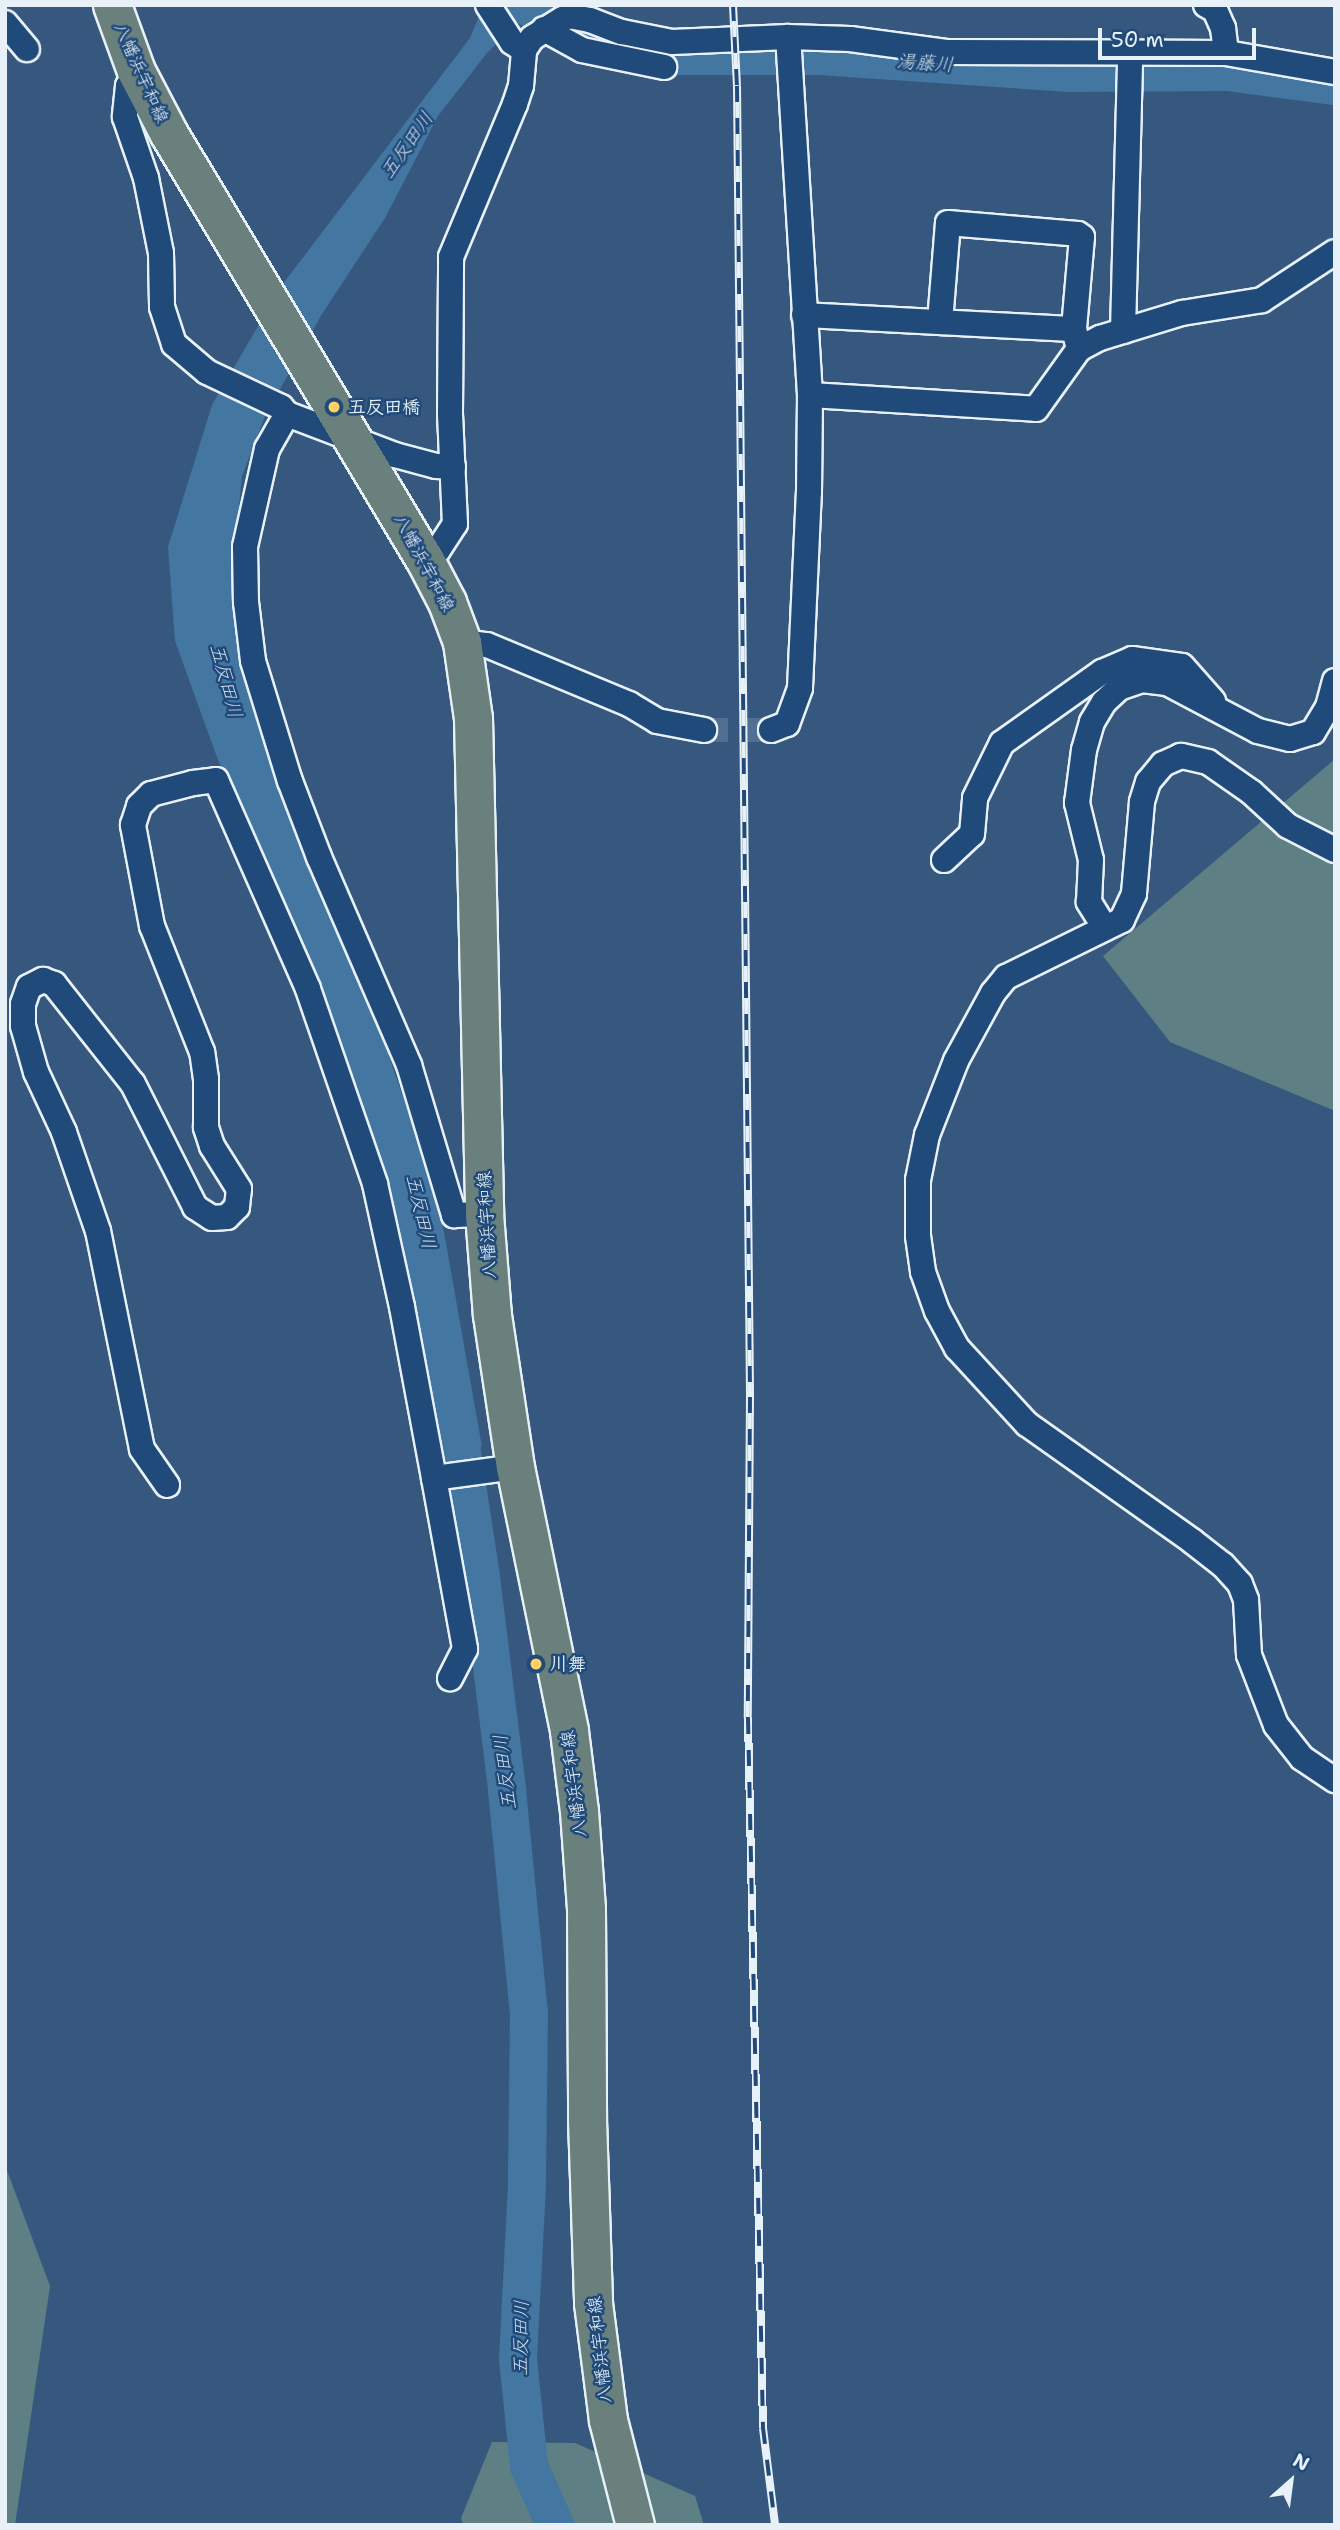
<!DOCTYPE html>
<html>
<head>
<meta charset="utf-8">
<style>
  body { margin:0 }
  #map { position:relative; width:1340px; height:2530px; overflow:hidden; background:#36587e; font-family:"Shantell Sans","Klee One",sans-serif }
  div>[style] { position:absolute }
  .green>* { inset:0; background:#5e7f83 }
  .water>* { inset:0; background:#4376a0 }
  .river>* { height:38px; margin:-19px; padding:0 19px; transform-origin:19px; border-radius:19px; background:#4376a0 }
  .minor-tunnel>* { height:24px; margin-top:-12px; transform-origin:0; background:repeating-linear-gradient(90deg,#516f90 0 24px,transparent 0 36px) }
  .roads { filter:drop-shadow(2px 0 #e8f1f8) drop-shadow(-2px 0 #e8f1f8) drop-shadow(0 2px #e8f1f8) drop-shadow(0 -2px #e8f1f8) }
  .minor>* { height:24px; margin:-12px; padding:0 12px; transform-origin:12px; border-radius:12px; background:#1f4a7a }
  .primary>* { height:37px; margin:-18.5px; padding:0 18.5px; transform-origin:18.5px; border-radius:18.5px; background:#6a807d }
  .rail>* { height:8px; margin-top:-4px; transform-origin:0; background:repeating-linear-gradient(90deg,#1f4a7a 0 16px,#e8f1f8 0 32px); box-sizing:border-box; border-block:2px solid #e8f1f8 }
  .dots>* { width:19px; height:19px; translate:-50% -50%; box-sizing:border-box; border:4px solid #1f4a7a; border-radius:50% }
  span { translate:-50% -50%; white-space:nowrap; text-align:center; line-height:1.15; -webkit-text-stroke:5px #1f4a7a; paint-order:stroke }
  .street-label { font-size:18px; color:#e8f1f8 }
  .poi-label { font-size:18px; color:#e8f1f8; font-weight:700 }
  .left { translate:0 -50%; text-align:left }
  .water-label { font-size:19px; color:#cfdfeb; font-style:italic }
  .frame { position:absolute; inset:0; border:7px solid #e8f1f8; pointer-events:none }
  .north { position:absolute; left:1256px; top:2446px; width:70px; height:70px; -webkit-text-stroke:5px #1f4a7a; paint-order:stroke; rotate:28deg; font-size:19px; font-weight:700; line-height:28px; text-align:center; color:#e8f1f8 }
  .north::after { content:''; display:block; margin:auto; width:24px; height:32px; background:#e8f1f8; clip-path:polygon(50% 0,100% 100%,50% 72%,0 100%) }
  .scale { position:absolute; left:1098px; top:28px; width:158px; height:32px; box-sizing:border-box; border:4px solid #e8f1f8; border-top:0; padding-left:9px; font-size:21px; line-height:24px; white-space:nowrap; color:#e8f1f8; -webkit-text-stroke:5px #1f4a7a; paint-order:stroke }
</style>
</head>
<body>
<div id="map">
  <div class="green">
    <div style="clip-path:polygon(1335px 759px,1335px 1111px,1170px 1042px,1103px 956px)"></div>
    <div style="clip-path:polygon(5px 2165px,50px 2286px,15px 2525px,5px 2525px)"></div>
    <div style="clip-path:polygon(492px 2442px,575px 2443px,695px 2496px,704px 2525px,463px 2525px,461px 2518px)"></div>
  </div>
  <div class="water">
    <div style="clip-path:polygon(484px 5px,535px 5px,487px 53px,438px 116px,385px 218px,322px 314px,265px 416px,242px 476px,234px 558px,235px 611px,257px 717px,295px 833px,329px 903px,367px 994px,427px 1165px,444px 1232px,482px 1447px,436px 1455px,398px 1246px,337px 1031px,218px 760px,175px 641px,168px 547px,212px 405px,254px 333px,285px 281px,470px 38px)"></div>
  </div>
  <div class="river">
    <div style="left:524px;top:5px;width:73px;rotate:26.9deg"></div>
    <div style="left:589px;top:38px;width:75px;rotate:13.9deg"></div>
    <div style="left:662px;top:56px;width:158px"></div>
    <div style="left:820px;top:56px;width:251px;rotate:3.9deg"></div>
    <div style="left:1070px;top:73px;width:157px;rotate:-0.4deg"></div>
    <div style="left:1227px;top:72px;width:109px;rotate:7.4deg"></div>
    <div style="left:454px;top:1400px;width:179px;rotate:81.3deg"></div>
    <div style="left:481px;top:1577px;width:215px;rotate:83deg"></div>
    <div style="left:507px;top:1790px;width:224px;rotate:84.4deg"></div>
    <div style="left:529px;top:2013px;width:173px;rotate:90.7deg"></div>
    <div style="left:527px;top:2186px;width:173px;rotate:93deg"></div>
    <div style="left:518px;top:2359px;width:108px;rotate:84.1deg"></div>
    <div style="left:529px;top:2466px;width:64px;rotate:66.2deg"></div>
  </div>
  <div class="minor-tunnel">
    <div style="left:704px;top:730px;width:67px"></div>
  </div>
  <div class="roads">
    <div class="minor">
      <div style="left:488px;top:5px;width:44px;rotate:57deg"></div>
      <div style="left:512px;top:42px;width:14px;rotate:34deg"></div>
      <div style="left:1206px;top:5px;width:10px;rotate:29deg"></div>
      <div style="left:1215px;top:10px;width:20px;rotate:66deg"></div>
      <div style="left:1223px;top:28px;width:25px;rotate:83deg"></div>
      <div style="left:5px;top:23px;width:34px;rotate:50deg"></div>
      <div style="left:544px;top:29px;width:43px;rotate:28.9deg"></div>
      <div style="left:582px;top:50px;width:84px;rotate:11.7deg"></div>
      <div style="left:136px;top:71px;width:17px;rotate:118deg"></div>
      <div style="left:128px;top:86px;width:31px;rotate:96deg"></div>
      <div style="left:125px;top:117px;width:65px;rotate:71deg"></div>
      <div style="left:146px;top:178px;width:76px;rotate:78.7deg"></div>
      <div style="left:161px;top:253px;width:54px;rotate:88.9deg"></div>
      <div style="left:162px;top:307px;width:39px;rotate:72deg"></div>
      <div style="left:174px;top:344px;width:43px;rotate:40.3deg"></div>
      <div style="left:207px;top:372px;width:82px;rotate:25.3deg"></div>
      <div style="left:281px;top:407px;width:9px;rotate:49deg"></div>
      <div style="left:287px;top:414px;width:116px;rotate:20.8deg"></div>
      <div style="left:395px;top:455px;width:42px;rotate:15deg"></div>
      <div style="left:436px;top:466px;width:17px;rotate:3deg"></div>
      <div style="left:804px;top:315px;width:270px;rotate:3deg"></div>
      <div style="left:940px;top:322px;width:99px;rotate:-85.4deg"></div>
      <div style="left:948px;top:223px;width:130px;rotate:4.8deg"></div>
      <div style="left:1078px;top:234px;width:5px;rotate:37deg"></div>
      <div style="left:1082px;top:237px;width:92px;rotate:95deg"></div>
      <div style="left:1074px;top:329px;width:21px;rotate:76deg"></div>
      <div style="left:1123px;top:331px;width:276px;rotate:-88.5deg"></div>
      <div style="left:810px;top:395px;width:226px;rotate:3.5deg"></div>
      <div style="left:1036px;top:409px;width:74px;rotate:-54.4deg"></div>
      <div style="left:1079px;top:349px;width:24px;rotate:-28deg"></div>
      <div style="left:1100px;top:338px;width:86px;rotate:-17deg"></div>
      <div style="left:1182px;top:313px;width:81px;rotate:-9.2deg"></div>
      <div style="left:1262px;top:300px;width:87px;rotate:-33.3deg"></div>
      <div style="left:287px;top:414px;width:40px;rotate:119.7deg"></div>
      <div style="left:267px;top:449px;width:100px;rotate:102.7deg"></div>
      <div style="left:245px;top:547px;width:55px;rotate:89deg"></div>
      <div style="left:246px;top:602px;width:59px;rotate:83.2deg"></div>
      <div style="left:253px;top:661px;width:126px;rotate:72.9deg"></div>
      <div style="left:290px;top:781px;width:81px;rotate:69.1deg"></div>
      <div style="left:319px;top:857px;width:227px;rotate:66.6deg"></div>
      <div style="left:409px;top:1065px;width:157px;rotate:73.3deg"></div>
      <div style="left:454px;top:1215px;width:30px;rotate:-2deg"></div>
      <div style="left:424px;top:558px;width:16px;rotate:-30deg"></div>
      <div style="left:438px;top:550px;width:31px;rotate:-57deg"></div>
      <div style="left:455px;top:524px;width:110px;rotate:-92.6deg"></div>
      <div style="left:450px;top:414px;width:157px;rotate:-89.6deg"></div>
      <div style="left:451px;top:257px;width:166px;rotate:-67.3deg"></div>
      <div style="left:515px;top:104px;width:19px;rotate:-72deg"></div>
      <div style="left:521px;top:86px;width:36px;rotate:-85deg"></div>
      <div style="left:524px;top:50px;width:14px;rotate:-56deg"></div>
      <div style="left:532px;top:38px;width:36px;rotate:-32deg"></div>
      <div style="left:563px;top:19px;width:7px;rotate:-27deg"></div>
      <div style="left:569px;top:16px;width:21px;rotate:11deg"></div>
      <div style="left:590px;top:20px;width:34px;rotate:21deg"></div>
      <div style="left:622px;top:32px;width:51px;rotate:11.3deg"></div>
      <div style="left:672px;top:42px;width:116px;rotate:-2.5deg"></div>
      <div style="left:788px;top:37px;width:62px;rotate:1.8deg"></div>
      <div style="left:850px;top:39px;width:97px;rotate:7.7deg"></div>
      <div style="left:946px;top:52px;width:280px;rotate:0.2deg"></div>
      <div style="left:1226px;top:53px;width:111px;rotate:9.9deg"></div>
      <div style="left:462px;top:642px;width:25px;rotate:7deg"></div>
      <div style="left:487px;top:645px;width:154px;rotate:22.6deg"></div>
      <div style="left:629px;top:704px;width:33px;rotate:31deg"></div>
      <div style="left:657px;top:721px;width:48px;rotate:10.8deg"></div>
      <div style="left:771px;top:730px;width:17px;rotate:-21deg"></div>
      <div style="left:787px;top:724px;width:38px;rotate:-70deg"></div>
      <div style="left:800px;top:688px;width:196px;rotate:-87.4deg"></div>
      <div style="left:809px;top:492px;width:97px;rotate:-89.4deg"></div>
      <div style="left:810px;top:395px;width:359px;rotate:-93.5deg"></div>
      <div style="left:1335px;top:850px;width:53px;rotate:-152.9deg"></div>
      <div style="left:1288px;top:826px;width:50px;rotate:-137.4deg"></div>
      <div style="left:1251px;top:792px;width:52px;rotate:-145.1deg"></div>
      <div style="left:1208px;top:762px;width:28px;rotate:-167deg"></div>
      <div style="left:1181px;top:756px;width:20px;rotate:156deg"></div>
      <div style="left:1163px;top:764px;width:23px;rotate:130deg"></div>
      <div style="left:1148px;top:782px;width:21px;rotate:107deg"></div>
      <div style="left:1142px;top:802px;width:92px;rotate:95deg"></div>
      <div style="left:1134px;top:894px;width:29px;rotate:115deg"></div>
      <div style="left:1122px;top:920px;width:129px;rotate:153.8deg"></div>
      <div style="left:1006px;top:977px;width:21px;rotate:129deg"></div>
      <div style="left:993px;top:993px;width:77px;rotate:118.6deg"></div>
      <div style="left:956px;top:1061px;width:79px;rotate:111.4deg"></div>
      <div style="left:927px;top:1135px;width:46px;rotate:101.3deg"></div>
      <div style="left:918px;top:1180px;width:56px;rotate:90deg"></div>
      <div style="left:918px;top:1236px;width:36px;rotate:82deg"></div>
      <div style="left:923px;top:1272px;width:41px;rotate:70.3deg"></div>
      <div style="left:937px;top:1311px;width:42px;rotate:61.6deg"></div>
      <div style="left:957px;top:1348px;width:103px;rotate:47.4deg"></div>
      <div style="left:1027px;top:1424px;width:202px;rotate:35.3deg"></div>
      <div style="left:1192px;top:1541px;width:39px;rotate:38deg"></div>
      <div style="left:1223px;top:1565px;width:25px;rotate:48deg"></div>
      <div style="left:1240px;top:1584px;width:17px;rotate:69deg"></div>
      <div style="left:1246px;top:1600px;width:55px;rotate:86.9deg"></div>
      <div style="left:1249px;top:1655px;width:75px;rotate:68.9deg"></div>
      <div style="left:1276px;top:1725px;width:42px;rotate:51.8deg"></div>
      <div style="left:1302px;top:1758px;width:40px;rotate:34deg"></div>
      <div style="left:944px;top:860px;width:38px;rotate:-43deg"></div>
      <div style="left:972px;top:834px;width:36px;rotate:-85deg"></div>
      <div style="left:975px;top:798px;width:61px;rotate:-63.9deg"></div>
      <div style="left:1002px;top:743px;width:123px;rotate:-35.4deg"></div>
      <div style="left:1102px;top:672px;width:33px;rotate:-23deg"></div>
      <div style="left:1132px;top:659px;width:50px;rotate:8deg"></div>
      <div style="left:1182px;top:666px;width:47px;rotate:48.5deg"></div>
      <div style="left:1105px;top:928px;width:31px;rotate:-122deg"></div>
      <div style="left:1089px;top:902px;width:42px;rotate:-87.3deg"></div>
      <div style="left:1091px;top:860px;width:59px;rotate:-103.8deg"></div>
      <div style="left:1077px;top:803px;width:53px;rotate:-82.5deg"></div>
      <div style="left:1084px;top:750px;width:29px;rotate:-74deg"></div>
      <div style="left:1092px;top:722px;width:23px;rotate:-59deg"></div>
      <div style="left:1104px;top:702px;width:21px;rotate:-43deg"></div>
      <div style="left:1119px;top:688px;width:24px;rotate:-19deg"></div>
      <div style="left:1142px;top:680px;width:25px;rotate:7deg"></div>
      <div style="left:1167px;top:683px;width:103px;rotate:27.8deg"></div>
      <div style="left:1258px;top:731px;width:33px;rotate:14deg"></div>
      <div style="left:1290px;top:739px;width:24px;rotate:-17deg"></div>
      <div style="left:1313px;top:732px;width:29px;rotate:-59deg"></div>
      <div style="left:1328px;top:707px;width:27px;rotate:-75deg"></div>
      <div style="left:434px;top:1478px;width:174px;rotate:79.7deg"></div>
      <div style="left:465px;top:1649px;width:33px;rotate:117deg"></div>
      <div style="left:167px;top:1485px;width:44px;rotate:-124.8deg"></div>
      <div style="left:142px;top:1449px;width:222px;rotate:-101.4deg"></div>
      <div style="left:98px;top:1231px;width:105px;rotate:-109deg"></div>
      <div style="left:64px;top:1132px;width:66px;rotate:-115deg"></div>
      <div style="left:36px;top:1072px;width:48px;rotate:-105.8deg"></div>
      <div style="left:23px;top:1026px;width:22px;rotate:-90deg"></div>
      <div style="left:23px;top:1004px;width:18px;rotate:-71deg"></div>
      <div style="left:29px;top:987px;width:16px;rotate:-27deg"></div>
      <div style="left:43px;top:980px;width:12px;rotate:20deg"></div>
      <div style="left:54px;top:984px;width:127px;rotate:51.7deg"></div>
      <div style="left:133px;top:1084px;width:138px;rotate:63.2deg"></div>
      <div style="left:195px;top:1207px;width:20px;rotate:33deg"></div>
      <div style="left:212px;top:1218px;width:15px;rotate:-4deg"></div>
      <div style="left:227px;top:1217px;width:14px;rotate:-45deg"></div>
      <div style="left:237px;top:1207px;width:18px;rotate:-84deg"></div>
      <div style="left:239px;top:1189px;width:51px;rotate:-122.1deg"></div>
      <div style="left:212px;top:1146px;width:20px;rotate:-108deg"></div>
      <div style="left:206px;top:1127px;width:48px;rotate:-90deg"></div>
      <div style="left:206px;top:1079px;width:27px;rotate:-98deg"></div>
      <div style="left:202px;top:1052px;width:136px;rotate:-111.6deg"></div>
      <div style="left:152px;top:926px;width:103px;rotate:-100.7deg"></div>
      <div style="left:133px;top:825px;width:20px;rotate:-72deg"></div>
      <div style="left:139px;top:806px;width:17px;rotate:-45deg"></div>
      <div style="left:151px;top:794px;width:43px;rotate:-14.7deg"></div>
      <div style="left:193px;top:783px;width:23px;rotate:-7deg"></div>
      <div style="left:216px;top:780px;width:228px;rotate:66.2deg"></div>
      <div style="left:308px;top:989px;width:206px;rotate:71deg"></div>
      <div style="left:375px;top:1184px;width:126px;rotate:77.6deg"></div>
      <div style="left:402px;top:1307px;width:174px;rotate:79.4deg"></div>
      <div style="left:434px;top:1478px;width:82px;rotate:-7.7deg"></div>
    </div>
    <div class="primary">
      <div style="left:112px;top:5px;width:70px;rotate:70deg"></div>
      <div style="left:136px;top:71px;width:71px;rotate:62.4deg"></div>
      <div style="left:169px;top:134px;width:495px;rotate:59deg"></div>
      <div style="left:424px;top:558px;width:50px;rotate:62.4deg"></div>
      <div style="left:447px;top:602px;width:43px;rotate:69.4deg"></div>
      <div style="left:462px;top:642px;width:77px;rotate:81.8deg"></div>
      <div style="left:473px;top:718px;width:496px;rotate:88.7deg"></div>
      <div style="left:484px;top:1214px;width:101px;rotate:85.5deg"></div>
      <div style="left:492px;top:1315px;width:154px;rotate:81.4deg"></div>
      <div style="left:515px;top:1467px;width:269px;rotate:78.4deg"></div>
      <div style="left:569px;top:1731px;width:81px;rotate:82.9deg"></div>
      <div style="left:579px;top:1811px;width:98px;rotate:85.9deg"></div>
      <div style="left:586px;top:1909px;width:210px;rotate:89.7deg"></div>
      <div style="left:587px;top:2119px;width:184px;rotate:88.1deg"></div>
      <div style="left:593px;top:2303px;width:118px;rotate:82.7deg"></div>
      <div style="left:608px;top:2420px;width:108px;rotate:75.6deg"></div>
    </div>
  </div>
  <div class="rail">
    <div style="left:733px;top:5px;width:81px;rotate:87.2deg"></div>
    <div style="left:737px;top:86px;width:1311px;rotate:89.43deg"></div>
    <div style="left:750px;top:1397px;width:321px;rotate:90.4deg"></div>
    <div style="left:748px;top:1718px;width:710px;rotate:88.79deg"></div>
    <div style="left:763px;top:2428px;width:98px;rotate:82.9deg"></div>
  </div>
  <div class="dots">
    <div style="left:334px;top:407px;background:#ffd166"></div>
    <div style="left:536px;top:1664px;background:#ffd166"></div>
  </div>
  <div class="street-label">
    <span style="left:141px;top:73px;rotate:66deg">八幡浜宇和線</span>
    <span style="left:424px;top:563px;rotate:62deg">八幡浜宇和線</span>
    <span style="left:487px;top:1225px;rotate:-93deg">八幡浜宇和線</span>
    <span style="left:574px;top:1784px;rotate:-97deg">八幡浜宇和線</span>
    <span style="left:600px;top:2350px;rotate:-96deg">八幡浜宇和線</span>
  </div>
  <div class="poi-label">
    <span class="left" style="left:348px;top:407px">五反田橋</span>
    <span class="left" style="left:550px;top:1664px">川舞</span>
  </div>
  <div class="water-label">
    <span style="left:925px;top:63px;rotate:4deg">湯藤川</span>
    <span style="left:407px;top:145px;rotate:-55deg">五反田川</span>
    <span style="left:226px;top:681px;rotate:75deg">五反田川</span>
    <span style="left:421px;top:1212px;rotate:77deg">五反田川</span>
    <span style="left:505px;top:1772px;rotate:-97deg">五反田川</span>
    <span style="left:521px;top:2338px;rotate:-89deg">五反田川</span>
  </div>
  <div class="frame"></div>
  <div class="north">N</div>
  <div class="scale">50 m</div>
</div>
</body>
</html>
